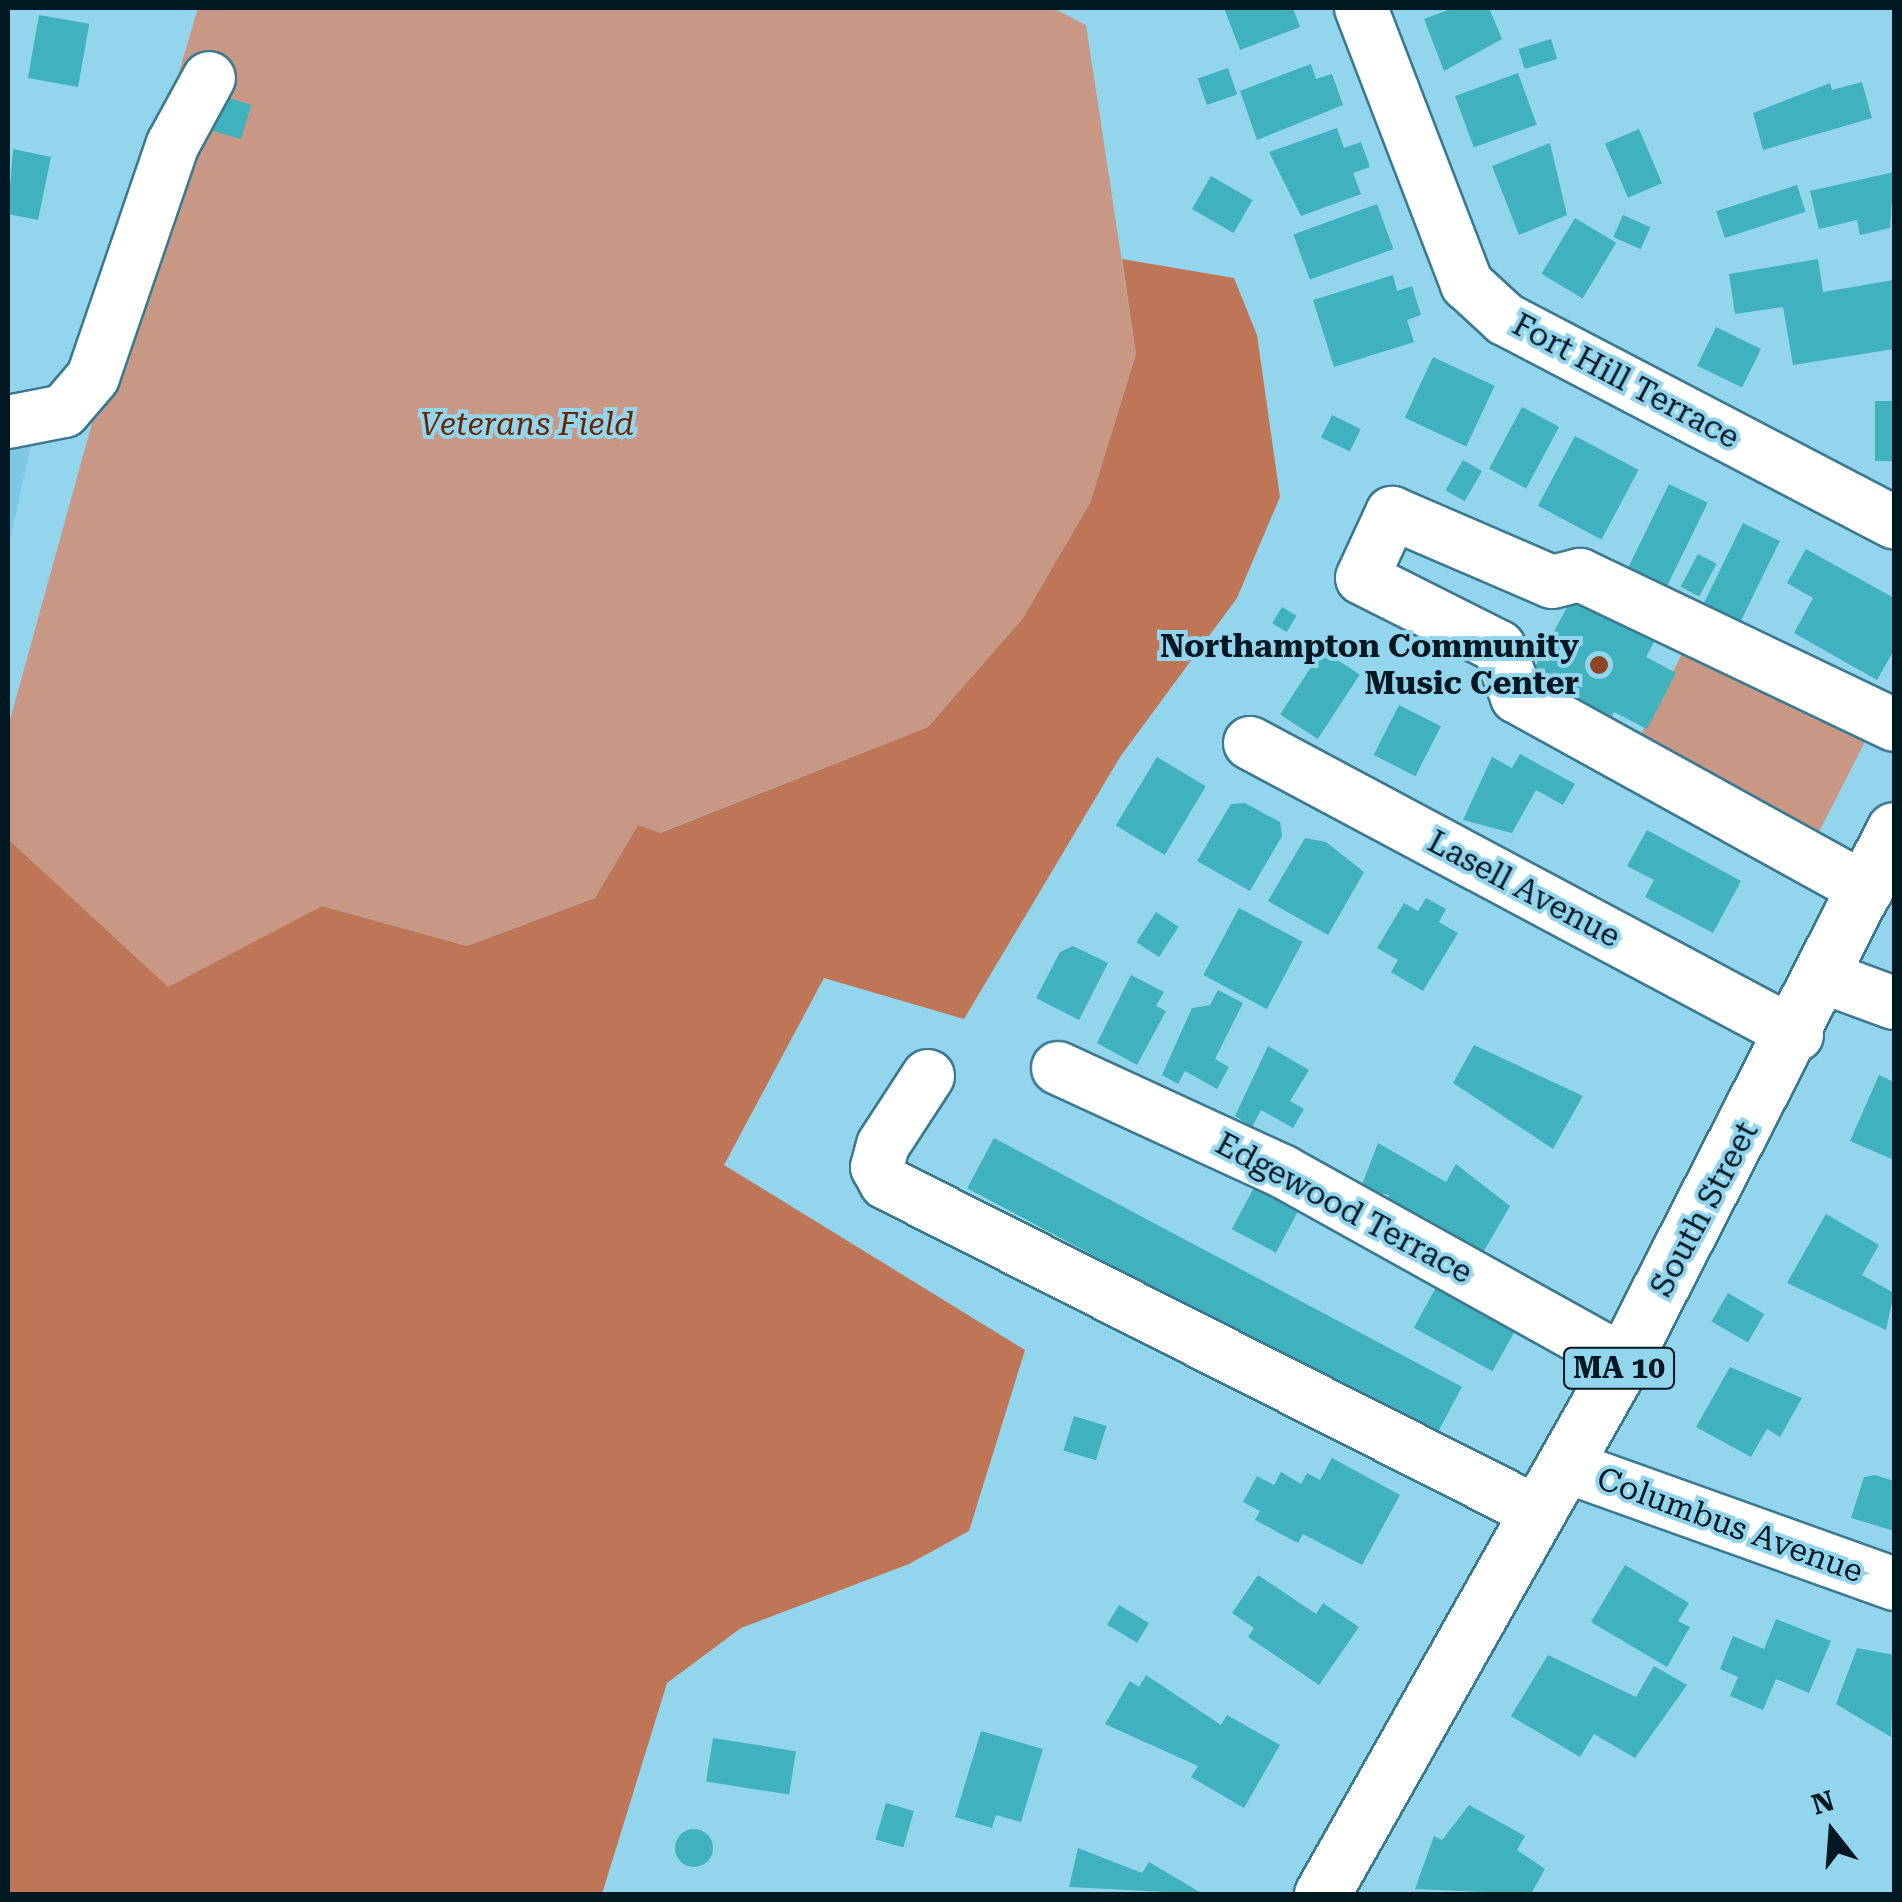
<!DOCTYPE html>
<html>
<head>
<meta charset="utf-8">
<style>
  body { margin:0 }
  #map { position:relative; width:1902px; height:1902px; overflow:hidden; background:#94d5ee; font-family:"Roboto Serif",serif }
  div>[style] { position:absolute }
  .built>* { inset:0; background:#7fc8e5 }
  .green>* { inset:0; background:#c99884; transform-origin:0 0 }
  .forest>* { inset:0; background:#be7656 }
  .building>* { inset:0; background:#3fb2bd; transform-origin:0 0 }
  .round { border-radius:50% }
  .roads { filter:drop-shadow(2px 0 #3a7a91) drop-shadow(-2px 0 #3a7a91) drop-shadow(0 2px #3a7a91) drop-shadow(0 -2px #3a7a91) }
  .minor>* { height:52px; margin:-26px; padding:0 26px; transform-origin:26px; border-radius:26px; background:#fff }
  .major>* { height:55px; margin:-27.5px; padding:0 27.5px; transform-origin:27.5px; border-radius:27.5px; background:#fff }
  .dots>* { width:28px; height:28px; translate:-50% -50%; box-sizing:border-box; border:5px solid #94d5ee; border-radius:50% }
  span { translate:-50% -50%; white-space:nowrap; text-align:center; line-height:1.15; -webkit-text-stroke:8px #94d5ee; paint-order:stroke }
  .shield-label span { padding:2px 8px; background:#94d5ee; border:2px solid; border-radius:8px; -webkit-text-stroke-width:0 }
  .shield-label { font-size:30px; color:#001821; font-weight:700 }
  .street-label { font-size:32px; color:#001821 }
  .park-label { font-size:32px; color:#692600; font-style:italic }
  .poi-label { font-size:32px; color:#001821; font-weight:700 }
  .right { translate:-100% -50%; text-align:right }
  .frame { position:absolute; inset:0; border:10px solid #001821; pointer-events:none }
  .north { position:absolute; left:1782px; top:1782px; width:100px; height:100px; -webkit-text-stroke:8px #94d5ee; paint-order:stroke; rotate:343deg; font-size:28px; font-weight:700; line-height:40px; text-align:center; color:#001821 }
  .north::after { content:''; display:block; margin:auto; width:35px; height:45px; background:#001821; clip-path:polygon(50% 0,100% 100%,50% 72%,0 100%) }
</style>
</head>
<body>
<div id="map">
  <div class="built">
    <div style="clip-path:polygon(8px 398px,40px 404px,8px 549px)"></div>
  </div>
  <div class="green">
    <div style="clip-path:polygon(198px 8px,1053px 8px,1086px 25px,1136px 354px,1090px 503px,1023px 618px,928px 727px,659px 833px,638px 825px,595px 898px,467px 946px,322px 906px,168px 988px,8px 839px,8px 727px,162px 170px,151px 166px)"></div>
    <div style="left:1689px;top:640px;width:203px;height:127px;rotate:27deg"></div>
  </div>
  <div class="forest">
    <div style="clip-path:polygon(1122px 259px,1234px 278px,1257px 335px,1280px 497px,1237px 598px,1120px 757px,964px 1019px,824px 978px,724px 1165px,1025px 1350px,969px 1531px,909px 1564px,741px 1628px,667px 1683px,602px 1894px,8px 1894px,8px 839px,168px 987px,322px 906px,467px 946px,595px 898px,638px 825px,660px 833px,928px 727px,1023px 618px,1090px 503px,1136px 354px)"></div>
  </div>
  <div class="building">
    <div style="clip-path:polygon(1224px 8px,1293px 8px,1300px 27px,1240px 50px)"></div>
    <div style="clip-path:polygon(1453px 8px,1489px 8px,1502px 39px,1444px 71px,1424px 19px)"></div>
    <div style="left:39px;top:15px;width:51px;height:64px;rotate:10deg"></div>
    <div style="left:1551px;top:39px;width:21px;height:34px;rotate:73deg"></div>
    <div style="clip-path:polygon(1311px 64px,1316px 79px,1332px 74px,1343px 105px,1257px 140px,1240px 91px)"></div>
    <div style="left:1228px;top:68px;width:28px;height:32px;rotate:71deg"></div>
    <div style="left:1518px;top:73px;width:55px;height:67px;rotate:70deg"></div>
    <div style="clip-path:polygon(1862px 82px,1872px 118px,1763px 150px,1753px 113px,1830px 83px,1832px 90px)"></div>
    <div style="left:216px;top:94px;width:37px;height:36px;rotate:17deg"></div>
    <div style="clip-path:polygon(1337px 128px,1344px 148px,1361px 142px,1370px 167px,1353px 173px,1361px 194px,1301px 216px,1269px 152px)"></div>
    <div style="left:1639px;top:129px;width:59px;height:37px;rotate:67deg"></div>
    <div style="clip-path:polygon(1550px 143px,1567px 215px,1519px 235px,1492px 166px)"></div>
    <div style="clip-path:polygon(13px 149px,51px 157px,38px 220px,8px 214px)"></div>
    <div style="clip-path:polygon(1894px 172px,1890px 228px,1860px 235px,1857px 220px,1819px 229px,1810px 191px)"></div>
    <div style="left:1211px;top:176px;width:48px;height:38px;rotate:30deg"></div>
    <div style="left:1797px;top:185px;width:28px;height:85px;rotate:72deg"></div>
    <div style="left:1377px;top:204px;width:48px;height:89px;rotate:70deg"></div>
    <div style="left:1623px;top:215px;width:30px;height:24px;rotate:24deg"></div>
    <div style="left:1575px;top:218px;width:48px;height:65px;rotate:31deg"></div>
    <div style="clip-path:polygon(1818px 259px,1823px 292px,1894px 280px,1894px 349px,1793px 365px,1783px 307px,1735px 314px,1729px 274px)"></div>
    <div style="clip-path:polygon(1393px 275px,1397px 291px,1412px 286px,1421px 315px,1407px 320px,1414px 342px,1334px 367px,1313px 300px)"></div>
    <div style="left:1716px;top:327px;width:50px;height:43px;rotate:26deg"></div>
    <div style="left:1433px;top:357px;width:68px;height:67px;rotate:25deg"></div>
    <div style="left:1875px;top:401px;width:19px;height:60px"></div>
    <div style="left:1522px;top:407px;width:42px;height:70px;rotate:28deg"></div>
    <div style="left:1332px;top:415px;width:32px;height:25px;rotate:26deg"></div>
    <div style="left:1575px;top:436px;width:72px;height:79px;rotate:28deg"></div>
    <div style="left:1463px;top:460px;width:22px;height:35px;rotate:30deg"></div>
    <div style="left:1669px;top:484px;width:43px;height:93px;rotate:26deg"></div>
    <div style="left:1743px;top:523px;width:41px;height:101px;rotate:26deg"></div>
    <div style="clip-path:polygon(1806px 549px,1894px 598px,1894px 650px,1877px 680px,1794px 633px,1813px 598px,1787px 583px)"></div>
    <div style="left:1698px;top:554px;width:21px;height:37px;rotate:28deg"></div>
    <div style="clip-path:polygon(1579px 585px,1661px 629px,1646px 657px,1676px 673px,1647px 729px,1614px 712px,1604px 733px,1523px 689px)"></div>
    <div style="left:1282px;top:607px;width:17px;height:19px;rotate:31deg"></div>
    <div style="left:1322px;top:650px;width:45px;height:77px;rotate:33deg"></div>
    <div style="left:1399px;top:705px;width:47px;height:56px;rotate:27deg"></div>
    <div style="clip-path:polygon(1520px 754px,1575px 784px,1563px 805px,1536px 790px,1512px 833px,1463px 820px,1492px 757px,1512px 768px)"></div>
    <div style="left:1157px;top:757px;width:57px;height:80px;rotate:31deg"></div>
    <div style="clip-path:polygon(1245px 803px,1280px 822px,1282px 836px,1250px 891px,1197px 861px,1231px 804px)"></div>
    <div style="clip-path:polygon(1647px 830px,1741px 881px,1713px 933px,1645px 897px,1654px 880px,1627px 866px)"></div>
    <div style="clip-path:polygon(1305px 838px,1326px 842px,1364px 872px,1328px 935px,1268px 901px)"></div>
    <div style="clip-path:polygon(1426px 898px,1446px 909px,1439px 922px,1458px 933px,1423px 991px,1391px 972px,1398px 960px,1377px 948px,1404px 903px,1418px 911px)"></div>
    <div style="left:1239px;top:908px;width:72px;height:76px;rotate:28deg"></div>
    <div style="left:1156px;top:912px;width:27px;height:36px;rotate:33deg"></div>
    <div style="clip-path:polygon(1073px 946px,1108px 963px,1079px 1020px,1036px 998px,1060px 952px)"></div>
    <div style="clip-path:polygon(1131px 975px,1164px 992px,1156px 1006px,1166px 1011px,1137px 1065px,1097px 1043px)"></div>
    <div style="clip-path:polygon(1218px 990px,1243px 1003px,1215px 1059px,1229px 1067px,1217px 1089px,1185px 1071px,1178px 1084px,1162px 1075px,1192px 1008px,1210px 1005px)"></div>
    <div style="clip-path:polygon(1474px 1045px,1583px 1096px,1553px 1149px,1453px 1083px)"></div>
    <div style="clip-path:polygon(1268px 1046px,1309px 1070px,1290px 1101px,1304px 1109px,1293px 1128px,1261px 1110px,1252px 1127px,1235px 1116px)"></div>
    <div style="clip-path:polygon(1879px 1075px,1894px 1082px,1894px 1160px,1850px 1141px)"></div>
    <div style="left:994px;top:1138px;width:530px;height:57px;rotate:28deg"></div>
    <div style="clip-path:polygon(1378px 1143px,1446px 1182px,1456px 1164px,1510px 1206px,1478px 1261px,1421px 1227px,1427px 1218px,1384px 1204px,1389px 1195px,1360px 1190px)"></div>
    <div style="left:1259px;top:1178px;width:50px;height:58px;rotate:28deg"></div>
    <div style="clip-path:polygon(1826px 1214px,1879px 1245px,1862px 1275px,1894px 1293px,1886px 1330px,1787px 1283px)"></div>
    <div style="left:1438px;top:1284px;width:90px;height:50px;rotate:29deg"></div>
    <div style="left:1728px;top:1293px;width:42px;height:33px;rotate:30deg"></div>
    <div style="clip-path:polygon(1730px 1367px,1802px 1398px,1780px 1437px,1767px 1429px,1751px 1457px,1696px 1427px)"></div>
    <div style="left:1074px;top:1416px;width:34px;height:36px;rotate:17deg"></div>
    <div style="clip-path:polygon(1332px 1458px,1400px 1495px,1362px 1565px,1303px 1534px,1298px 1543px,1255px 1520px,1260px 1511px,1243px 1502px,1257px 1476px,1274px 1485px,1281px 1472px,1301px 1484px,1307px 1473px,1320px 1480px)"></div>
    <div style="clip-path:polygon(1875px 1475px,1894px 1481px,1894px 1531px,1851px 1518px,1864px 1477px)"></div>
    <div style="clip-path:polygon(1625px 1565px,1689px 1603px,1678px 1621px,1690px 1627px,1667px 1667px,1591px 1622px)"></div>
    <div style="clip-path:polygon(1258px 1575px,1316px 1614px,1323px 1603px,1359px 1627px,1319px 1685px,1248px 1637px,1254px 1628px,1232px 1613px)"></div>
    <div style="left:1119px;top:1605px;width:35px;height:23px;rotate:31deg"></div>
    <div style="clip-path:polygon(1776px 1619px,1831px 1641px,1809px 1693px,1776px 1679px,1763px 1710px,1730px 1696px,1738px 1677px,1720px 1669px,1733px 1636px,1764px 1649px)"></div>
    <div style="clip-path:polygon(1857px 1648px,1894px 1655px,1891px 1737px,1836px 1704px)"></div>
    <div style="clip-path:polygon(1548px 1655px,1636px 1697px,1654px 1666px,1687px 1685px,1635px 1758px,1594px 1734px,1580px 1757px,1511px 1716px)"></div>
    <div style="clip-path:polygon(1146px 1675px,1221px 1725px,1227px 1715px,1280px 1745px,1244px 1808px,1191px 1777px,1198px 1766px,1105px 1724px,1130px 1681px,1139px 1687px)"></div>
    <div style="clip-path:polygon(981px 1731px,1043px 1749px,1021px 1822px,996px 1815px,992px 1828px,955px 1817px)"></div>
    <div style="left:713px;top:1738px;width:84px;height:44px;rotate:9deg"></div>
    <div style="left:886px;top:1803px;width:29px;height:38px;rotate:16deg"></div>
    <div style="clip-path:polygon(1469px 1805px,1525px 1836px,1517px 1850px,1545px 1869px,1531px 1894px,1415px 1889px,1434px 1836px,1442px 1840px)"></div>
    <div class="round" style="left:675px;top:1829px;width:38px;height:38px"></div>
    <div style="clip-path:polygon(1078px 1848px,1142px 1873px,1149px 1862px,1203px 1894px,1069px 1887px)"></div>
  </div>
  <div class="roads">
    <div class="minor">
      <div style="left:1361px;top:8px;width:296px;rotate:69deg"></div>
      <div style="left:1467px;top:284px;width:52px;rotate:42.6deg"></div>
      <div style="left:1505px;top:319px;width:439px;rotate:27.6deg"></div>
      <div style="left:8px;top:422px;width:57px;rotate:-11.1deg"></div>
      <div style="left:64px;top:411px;width:45px;rotate:-49.5deg"></div>
      <div style="left:93px;top:377px;width:246px;rotate:-71.1deg"></div>
      <div style="left:173px;top:144px;width:75px;rotate:-61.4deg"></div>
      <div style="left:1250px;top:743px;width:620px;rotate:28.09deg"></div>
      <div style="left:1867px;top:890px;width:400px;rotate:-151.1deg"></div>
      <div style="left:1517px;top:697px;width:53px;rotate:-109.8deg"></div>
      <div style="left:1499px;top:647px;width:153px;rotate:-153.3deg"></div>
      <div style="left:1362px;top:578px;width:72px;rotate:-65.2deg"></div>
      <div style="left:1392px;top:513px;width:174px;rotate:23.3deg"></div>
      <div style="left:1552px;top:582px;width:29px;rotate:-14deg"></div>
      <div style="left:1580px;top:575px;width:348px;rotate:25.5deg"></div>
      <div style="left:1826px;top:978px;width:72px;rotate:20.2deg"></div>
      <div style="left:1058px;top:1068px;width:247px;rotate:24.7deg"></div>
      <div style="left:1282px;top:1171px;width:390px;rotate:29.1deg"></div>
      <div style="left:928px;top:1076px;width:82px;rotate:123.1deg"></div>
      <div style="left:883px;top:1145px;width:23px;rotate:105deg"></div>
      <div style="left:877px;top:1167px;width:18px;rotate:61deg"></div>
      <div style="left:886px;top:1183px;width:732px;rotate:26.81deg"></div>
      <div style="left:1565px;top:1466px;width:350px;rotate:19.7deg"></div>
    </div>
    <div class="major">
      <div style="left:1322px;top:1894px;width:612px;rotate:-60.55deg"></div>
      <div style="left:1623px;top:1361px;width:596px;rotate:-62.96deg"></div>
    </div>
  </div>
  <div class="dots">
    <div style="left:1599px;top:665px;background:#8d4624"></div>
  </div>
  <div class="shield-label">
    <span style="left:1619px;top:1368px">MA 10</span>
  </div>
  <div class="street-label">
    <span style="left:1626px;top:381px;rotate:28deg">Fort Hill Terrace</span>
    <span style="left:1524px;top:889px;rotate:28deg">Lasell Avenue</span>
    <span style="left:1344px;top:1208px;rotate:28deg">Edgewood Terrace</span>
    <span style="left:1704px;top:1209px;rotate:-62deg">South Street</span>
    <span style="left:1730px;top:1525px;rotate:20deg">Columbus Avenue</span>
  </div>
  <div class="park-label">
    <span style="left:527px;top:424px">Veterans Field</span>
  </div>
  <div class="poi-label">
    <span class="right" style="left:1579px;top:665px">Northampton Community<br>Music Center</span>
  </div>
  <div class="frame"></div>
  <div class="north">N</div>
</div>
</body>
</html>
